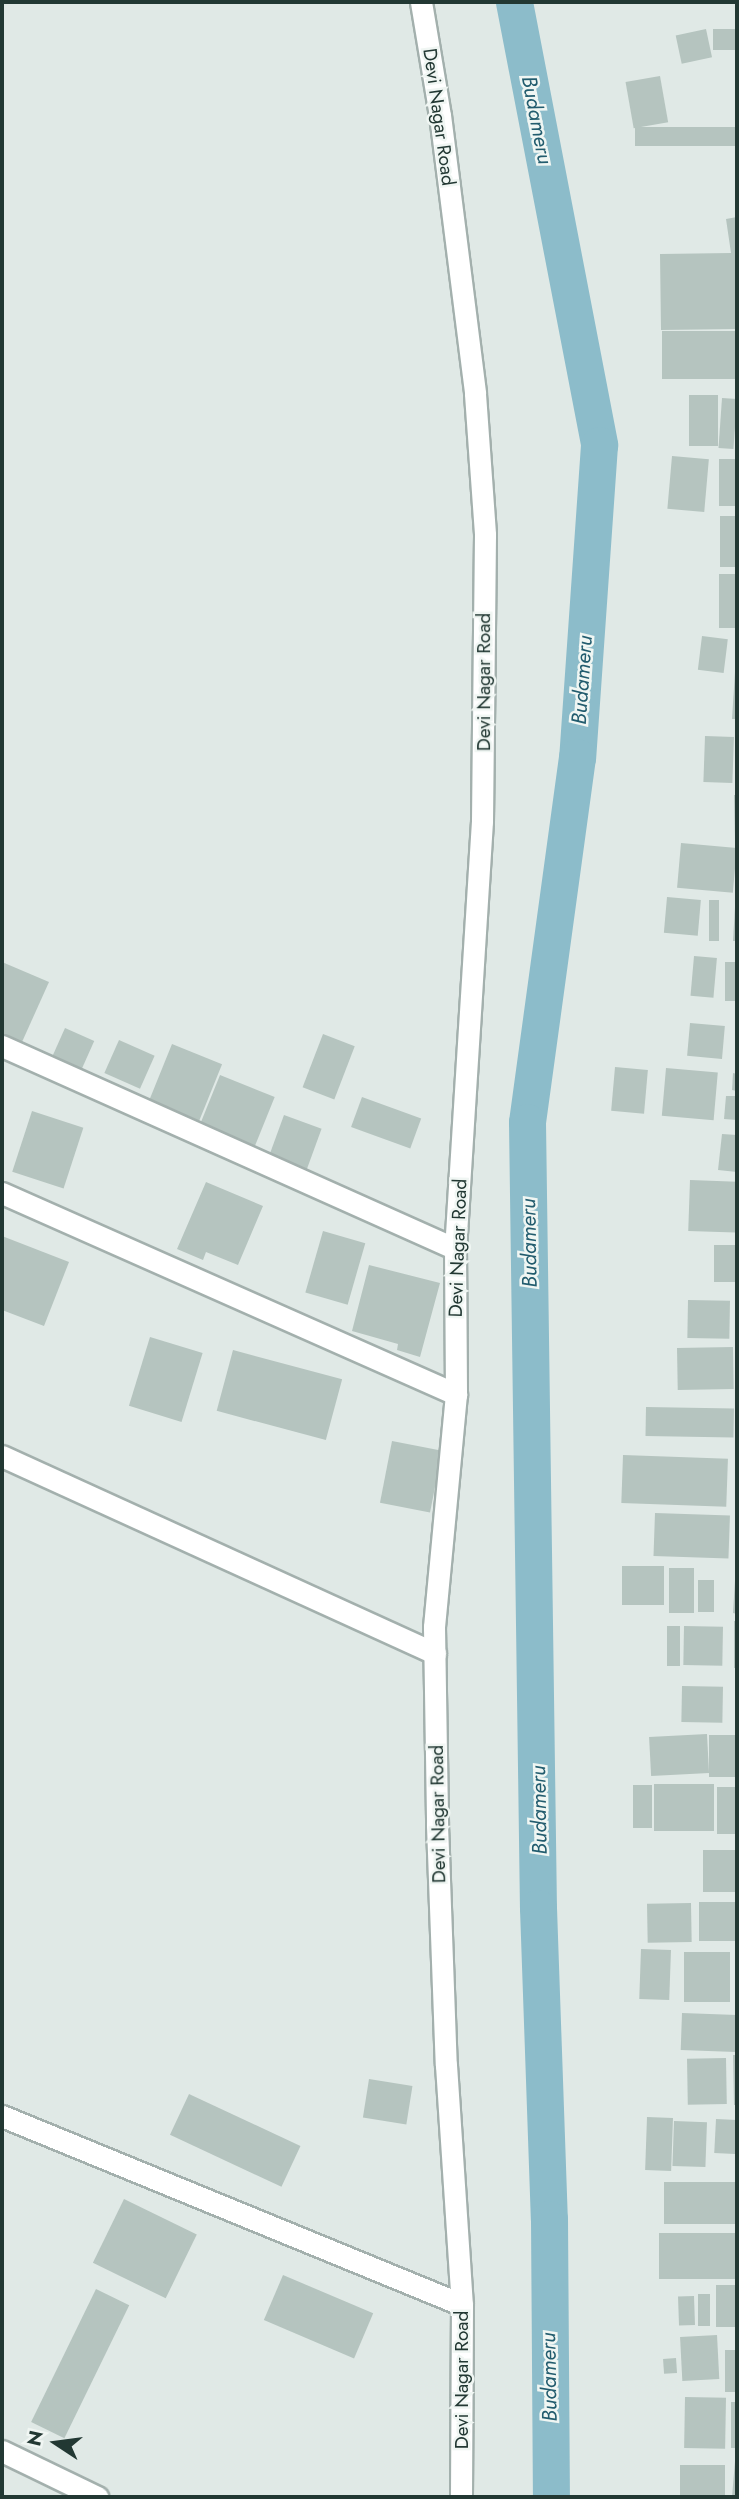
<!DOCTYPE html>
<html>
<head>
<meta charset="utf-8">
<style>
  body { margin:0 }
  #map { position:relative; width:739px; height:2499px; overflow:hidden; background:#e0e9e6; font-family:Jost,sans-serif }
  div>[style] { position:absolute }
  .canal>* { height:37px; margin:-18.5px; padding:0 18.5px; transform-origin:18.5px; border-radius:18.5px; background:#8cbcca }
  .building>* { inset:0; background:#b5c4bf; transform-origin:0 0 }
  .roads { filter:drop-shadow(2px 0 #a3b0ad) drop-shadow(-2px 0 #a3b0ad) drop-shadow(0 2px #a3b0ad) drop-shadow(0 -2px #a3b0ad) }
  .minor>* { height:21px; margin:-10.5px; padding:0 10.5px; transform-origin:10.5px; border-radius:10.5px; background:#fff }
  span { translate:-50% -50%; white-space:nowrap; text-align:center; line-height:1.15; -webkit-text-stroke:5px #f0f6f3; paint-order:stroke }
  .street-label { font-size:19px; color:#223833 }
  .water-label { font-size:21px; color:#225c6e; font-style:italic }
  .frame { position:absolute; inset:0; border:4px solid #223833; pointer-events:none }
  .north { position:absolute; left:21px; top:2408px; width:70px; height:70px; -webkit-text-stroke:5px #f0f6f3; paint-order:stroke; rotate:283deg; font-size:19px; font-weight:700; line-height:28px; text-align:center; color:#223833 }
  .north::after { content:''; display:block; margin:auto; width:24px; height:32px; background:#223833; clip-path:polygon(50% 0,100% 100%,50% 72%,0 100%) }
</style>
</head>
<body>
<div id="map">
  <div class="canal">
    <div style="left:514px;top:2px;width:451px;rotate:79.1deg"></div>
    <div style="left:599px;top:445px;width:313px;rotate:94deg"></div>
    <div style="left:577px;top:757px;width:368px;rotate:97.8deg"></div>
    <div style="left:527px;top:1122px;width:786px;rotate:89.2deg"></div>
    <div style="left:538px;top:1908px;width:311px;rotate:88deg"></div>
    <div style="left:549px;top:2219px;width:278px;rotate:89.6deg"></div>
  </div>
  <div class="building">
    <div style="left:706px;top:29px;width:29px;height:31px;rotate:78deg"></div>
    <div style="left:713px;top:29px;width:24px;height:21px"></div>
    <div style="left:660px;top:76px;width:47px;height:35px;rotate:80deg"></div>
    <div style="left:737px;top:127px;width:19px;height:102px;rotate:90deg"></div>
    <div style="clip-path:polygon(737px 217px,737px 329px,661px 330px,660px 254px,731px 253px,726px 219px)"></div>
    <div style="left:737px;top:331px;width:48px;height:75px;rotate:90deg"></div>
    <div style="left:689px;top:395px;width:29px;height:51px"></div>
    <div style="left:722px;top:398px;width:15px;height:50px;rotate:4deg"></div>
    <div style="left:672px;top:456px;width:37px;height:53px;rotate:5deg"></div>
    <div style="left:719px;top:459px;width:18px;height:47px"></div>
    <div style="left:720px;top:516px;width:17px;height:51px"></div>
    <div style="left:719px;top:574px;width:18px;height:54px"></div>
    <div style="left:702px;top:636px;width:26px;height:34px;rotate:7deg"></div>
    <div style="clip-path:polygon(735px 672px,737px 672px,737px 719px,732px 719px)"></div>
    <div style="left:705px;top:736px;width:29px;height:46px;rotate:2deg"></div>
    <div style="clip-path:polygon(734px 795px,737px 795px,737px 840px,735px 840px)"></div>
    <div style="left:681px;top:843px;width:56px;height:45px;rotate:5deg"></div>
    <div style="left:667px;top:897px;width:34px;height:36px;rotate:5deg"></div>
    <div style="left:709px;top:900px;width:10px;height:41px"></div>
    <div style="clip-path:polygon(735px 907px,737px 907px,737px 941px,733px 941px)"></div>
    <div style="left:694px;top:956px;width:23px;height:40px;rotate:5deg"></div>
    <div style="clip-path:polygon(2px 962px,49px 982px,22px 1042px,2px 1034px)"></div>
    <div style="left:725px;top:962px;width:12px;height:39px"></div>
    <div style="left:690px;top:1023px;width:35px;height:33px;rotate:5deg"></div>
    <div style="left:65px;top:1028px;width:32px;height:31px;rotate:24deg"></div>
    <div style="left:323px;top:1034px;width:34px;height:57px;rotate:21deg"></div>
    <div style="left:119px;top:1040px;width:39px;height:36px;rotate:24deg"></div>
    <div style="left:172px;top:1044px;width:54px;height:64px;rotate:22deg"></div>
    <div style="left:615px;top:1067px;width:33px;height:44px;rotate:5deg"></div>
    <div style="left:666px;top:1068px;width:52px;height:48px;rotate:5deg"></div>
    <div style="clip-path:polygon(733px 1073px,737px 1074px,737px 1091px,732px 1090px)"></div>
    <div style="left:220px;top:1075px;width:59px;height:58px;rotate:22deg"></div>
    <div style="clip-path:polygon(726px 1096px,737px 1096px,737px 1120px,724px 1119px)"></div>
    <div style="left:362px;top:1097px;width:63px;height:32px;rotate:20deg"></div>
    <div style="left:32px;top:1111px;width:54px;height:64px;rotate:18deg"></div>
    <div style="left:284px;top:1115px;width:40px;height:45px;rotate:20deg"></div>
    <div style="clip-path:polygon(722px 1134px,737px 1135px,737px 1172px,718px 1170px)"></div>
    <div style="left:690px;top:1180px;width:47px;height:51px;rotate:2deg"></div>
    <div style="clip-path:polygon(206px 1182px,263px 1206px,238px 1265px,206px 1252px,203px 1260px,177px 1249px)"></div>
    <div style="left:323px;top:1231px;width:44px;height:64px;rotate:16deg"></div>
    <div style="clip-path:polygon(2px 1236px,69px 1262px,44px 1326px,2px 1310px)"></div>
    <div style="left:714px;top:1245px;width:23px;height:37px"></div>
    <div style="clip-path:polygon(369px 1265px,440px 1283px,420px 1357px,397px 1350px,398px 1344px,352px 1331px)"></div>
    <div style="left:688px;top:1300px;width:42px;height:38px;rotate:1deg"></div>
    <div style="left:150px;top:1337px;width:55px;height:72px;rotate:17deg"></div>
    <div style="left:733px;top:1347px;width:42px;height:56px;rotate:89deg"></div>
    <div style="left:233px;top:1350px;width:113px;height:63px;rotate:15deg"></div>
    <div style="left:646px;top:1407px;width:88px;height:29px;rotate:1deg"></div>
    <div style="left:392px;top:1441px;width:51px;height:63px;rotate:11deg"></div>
    <div style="left:623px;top:1455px;width:105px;height:48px;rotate:2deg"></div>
    <div style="left:655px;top:1513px;width:75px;height:43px;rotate:2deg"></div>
    <div style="left:622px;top:1566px;width:42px;height:39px"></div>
    <div style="left:669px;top:1568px;width:25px;height:45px"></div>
    <div style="left:698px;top:1580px;width:16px;height:32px"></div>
    <div style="clip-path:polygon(735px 1580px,737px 1580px,737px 1614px,733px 1613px)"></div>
    <div style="left:734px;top:1621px;width:3px;height:47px"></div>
    <div style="left:667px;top:1626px;width:13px;height:40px"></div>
    <div style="left:684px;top:1626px;width:39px;height:39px;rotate:1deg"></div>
    <div style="left:682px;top:1686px;width:41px;height:36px;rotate:1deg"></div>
    <div style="left:707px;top:1734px;width:39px;height:58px;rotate:87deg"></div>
    <div style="left:737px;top:1735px;width:42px;height:28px;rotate:90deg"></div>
    <div style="left:654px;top:1784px;width:60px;height:47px"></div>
    <div style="left:633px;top:1785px;width:19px;height:43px"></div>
    <div style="left:717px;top:1787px;width:19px;height:47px"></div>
    <div style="left:737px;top:1850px;width:42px;height:34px;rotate:90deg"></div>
    <div style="left:737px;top:1902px;width:39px;height:38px;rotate:90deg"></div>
    <div style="left:691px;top:1903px;width:39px;height:44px;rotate:89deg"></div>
    <div style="left:641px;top:1949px;width:30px;height:50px;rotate:2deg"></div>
    <div style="left:684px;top:1952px;width:46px;height:50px"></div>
    <div style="left:682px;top:2013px;width:55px;height:37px;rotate:2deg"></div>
    <div style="clip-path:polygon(733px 2055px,737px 2055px,737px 2105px,734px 2105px)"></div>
    <div style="left:726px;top:2058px;width:46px;height:39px;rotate:89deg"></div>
    <div style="left:369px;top:2079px;width:44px;height:39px;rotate:9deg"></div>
    <div style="left:189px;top:2094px;width:123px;height:45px;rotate:25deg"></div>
    <div style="left:647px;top:2117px;width:26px;height:53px;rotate:2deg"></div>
    <div style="left:716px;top:2119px;width:21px;height:34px;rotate:3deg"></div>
    <div style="left:674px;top:2121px;width:33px;height:45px;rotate:2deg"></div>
    <div style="left:737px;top:2182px;width:42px;height:73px;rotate:90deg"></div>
    <div style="left:124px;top:2199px;width:81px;height:71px;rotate:26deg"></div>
    <div style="left:737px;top:2233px;width:46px;height:78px;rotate:90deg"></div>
    <div style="left:283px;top:2275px;width:98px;height:49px;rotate:23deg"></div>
    <div style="left:716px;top:2285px;width:21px;height:42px"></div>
    <div style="left:96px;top:2289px;width:37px;height:148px;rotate:26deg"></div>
    <div style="left:698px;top:2294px;width:12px;height:32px"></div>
    <div style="left:694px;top:2296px;width:29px;height:16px;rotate:88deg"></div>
    <div style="left:717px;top:2335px;width:44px;height:37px;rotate:87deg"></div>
    <div style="left:737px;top:2350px;width:42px;height:12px;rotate:90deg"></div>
    <div style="left:676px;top:2358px;width:15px;height:13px;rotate:86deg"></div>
    <div style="left:685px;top:2397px;width:41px;height:51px;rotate:1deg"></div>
    <div style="left:731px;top:2402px;width:6px;height:46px"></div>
    <div style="clip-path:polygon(735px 2461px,737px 2462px,737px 2497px,732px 2497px)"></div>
    <div style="left:680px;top:2465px;width:45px;height:32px"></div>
  </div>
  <div class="roads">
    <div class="minor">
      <div style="left:421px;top:2px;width:115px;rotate:80.5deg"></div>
      <div style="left:440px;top:115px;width:281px;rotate:82.8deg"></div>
      <div style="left:475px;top:394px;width:141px;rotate:85.9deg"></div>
      <div style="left:485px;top:535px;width:286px;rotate:90.6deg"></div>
      <div style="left:482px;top:821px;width:429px;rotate:93.6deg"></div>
      <div style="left:455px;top:1249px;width:145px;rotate:89.6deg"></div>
      <div style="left:456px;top:1394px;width:234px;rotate:95.4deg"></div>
      <div style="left:434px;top:1627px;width:198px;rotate:89.1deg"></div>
      <div style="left:437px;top:1825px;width:240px;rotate:87.9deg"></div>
      <div style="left:446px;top:2065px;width:241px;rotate:86.2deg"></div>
      <div style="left:462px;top:2305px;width:192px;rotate:90.3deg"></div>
      <div style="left:2px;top:1046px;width:496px;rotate:24.1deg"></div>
      <div style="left:2px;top:1193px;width:497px;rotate:23.9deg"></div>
      <div style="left:2px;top:1456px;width:476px;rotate:24.5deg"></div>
      <div style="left:2px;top:2116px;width:497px;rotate:22.3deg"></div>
      <div style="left:2px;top:2451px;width:106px;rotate:25.8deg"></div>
    </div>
  </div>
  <div class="street-label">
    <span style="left:439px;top:117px;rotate:82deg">Devi Nagar Road</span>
    <span style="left:484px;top:682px;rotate:-90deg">Devi Nagar Road</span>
    <span style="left:458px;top:1248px;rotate:-88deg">Devi Nagar Road</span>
    <span style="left:438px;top:1814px;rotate:-91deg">Devi Nagar Road</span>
    <span style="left:462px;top:2380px;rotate:-90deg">Devi Nagar Road</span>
  </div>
  <div class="water-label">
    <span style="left:537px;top:120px;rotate:79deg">Budameru</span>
    <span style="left:582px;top:680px;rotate:-86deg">Budameru</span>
    <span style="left:529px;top:1243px;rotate:-91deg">Budameru</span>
    <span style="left:539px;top:1810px;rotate:-91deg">Budameru</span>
    <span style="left:549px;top:2377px;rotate:-91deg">Budameru</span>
  </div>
  <div class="frame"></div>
  <div class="north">N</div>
</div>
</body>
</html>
